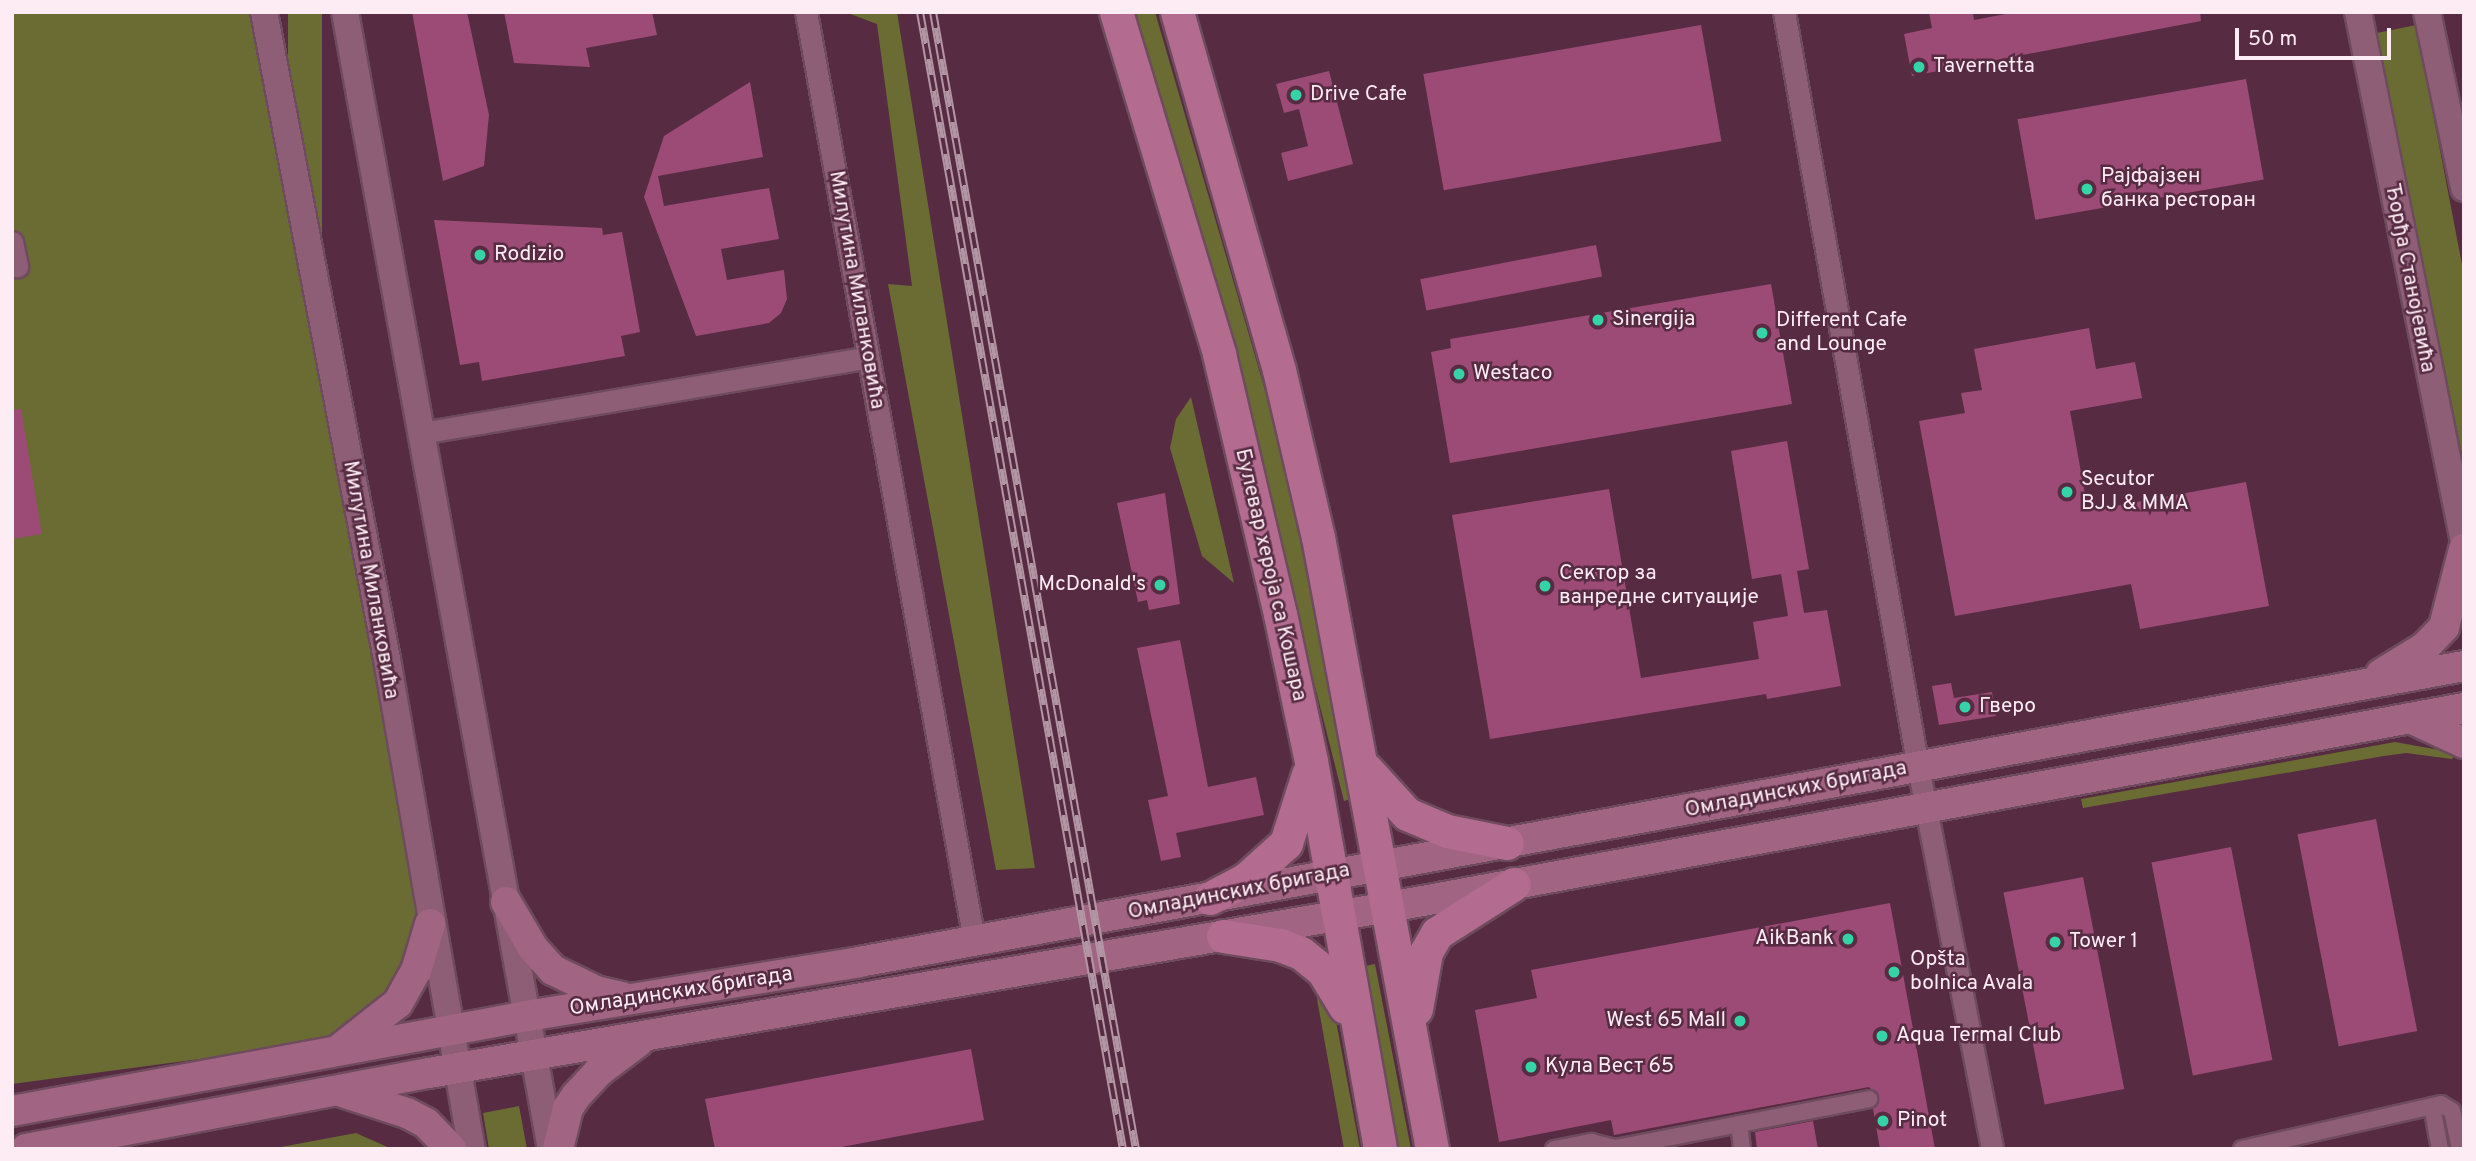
<!DOCTYPE html>
<html>
<head>
<meta charset="utf-8">
<style>
  body { margin:0 }
  #map { position:relative; width:2476px; height:1161px; overflow:hidden; background:#572c42; font-family:Overpass,sans-serif }
  div>[style] { position:absolute }
  .green>* { inset:0; background:#6b6b34; transform-origin:0 0 }
  .building>* { inset:0; background:#9c4b76; transform-origin:0 0 }
  .roads { filter:drop-shadow(2px 0 #6e4b5d) drop-shadow(-2px 0 #6e4b5d) drop-shadow(0 2px #6e4b5d) drop-shadow(0 -2px #6e4b5d) }
  .pedestrian>* { height:16px; margin:-8px; padding:0 8px; transform-origin:8px; border-radius:8px; background:#8e5e76 }
  .minor>* { height:21px; margin:-10.5px; padding:0 10.5px; transform-origin:10.5px; border-radius:10.5px; background:#8e5e76 }
  .tertiary>* { height:26px; margin:-13px; padding:0 13px; transform-origin:13px; border-radius:13px; background:#8e5e76 }
  .secondary>* { height:30px; margin:-15px; padding:0 15px; transform-origin:15px; border-radius:15px; background:#a16583 }
  .primary>* { height:33px; margin:-16.5px; padding:0 16.5px; transform-origin:16.5px; border-radius:16.5px; background:#b36b90 }
  .rail>* { height:8px; margin-top:-4px; transform-origin:0; background:repeating-linear-gradient(90deg,#572c42 0 16px,#b396a4 0 32px); box-sizing:border-box; border-block:2px solid #b396a4 }
  .dots>* { width:19px; height:19px; translate:-50% -50%; box-sizing:border-box; border:4px solid #572c42; border-radius:50% }
  span { translate:-50% -50%; white-space:nowrap; text-align:center; line-height:1.15; -webkit-text-stroke:5px #572c42; paint-order:stroke }
  .poi-label { font-size:21px; color:#feecf4 }
  .left { translate:0 -50%; text-align:left }
  .right { translate:-100% -50%; text-align:right }
  .street-label { font-size:21px; color:#feecf4 }
  .frame { position:absolute; inset:0; border:14px solid #feecf4; pointer-events:none }
  .scale { position:absolute; left:2235px; top:28px; width:156px; height:32px; box-sizing:border-box; border:4px solid #feecf4; border-top:0; padding-left:9px; font-size:21px; line-height:24px; white-space:nowrap; color:#feecf4; -webkit-text-stroke:5px #572c42; paint-order:stroke }
</style>
</head>
<body>
<div id="map">
  <div class="green">
    <div style="clip-path:polygon(12px 12px,250px 12px,283px 172px,419px 919px,392px 999px,334px 1041px,12px 1084px)"></div>
    <div style="left:288px;top:12px;width:34px;height:986px"></div>
    <div style="clip-path:polygon(845px 12px,897px 12px,1035px 868px,996px 870px,888px 284px,912px 286px,877px 24px)"></div>
    <div style="clip-path:polygon(1132px 12px,1155px 12px,1265px 390px,1322px 628px,1353px 798px,1344px 801px,1238px 382px)"></div>
    <div style="clip-path:polygon(2416px 25px,2464px 275px,2464px 465px,2377px 33px)"></div>
    <div style="clip-path:polygon(1191px 397px,1234px 583px,1202px 556px,1170px 448px,1176px 419px)"></div>
    <div style="clip-path:polygon(2395px 742px,2456px 753px,2452px 759px,2406px 753px,2384px 756px,2083px 808px,2081px 799px)"></div>
    <div style="left:1375px;top:964px;width:188px;height:19px;rotate:79deg"></div>
    <div style="clip-path:polygon(1324px 993px,1336px 1021px,1360px 1149px,1344px 1149px,1317px 999px)"></div>
    <div style="clip-path:polygon(519px 1106px,527px 1149px,489px 1149px,483px 1113px)"></div>
    <div style="clip-path:polygon(356px 1133px,392px 1149px,270px 1149px)"></div>
  </div>
  <div class="building">
    <div style="clip-path:polygon(412px 12px,467px 12px,489px 115px,484px 166px,443px 181px)"></div>
    <div style="clip-path:polygon(504px 12px,652px 12px,657px 35px,586px 48px,590px 67px,514px 63px)"></div>
    <div style="clip-path:polygon(1929px 12px,1973px 12px,1974px 20px,2016px 12px,2200px 12px,2201px 21px,1912px 76px,1904px 34px,1932px 28px)"></div>
    <div style="left:1701px;top:25px;width:118px;height:282px;rotate:80deg"></div>
    <div style="clip-path:polygon(1329px 71px,1353px 164px,1288px 181px,1281px 153px,1308px 146px,1299px 109px,1284px 113px,1276px 84px)"></div>
    <div style="left:2246px;top:79px;width:102px;height:232px;rotate:80deg"></div>
    <div style="clip-path:polygon(750px 82px,763px 157px,658px 176px,664px 206px,769px 188px,779px 239px,721px 249px,727px 280px,784px 270px,787px 299px,781px 313px,769px 323px,696px 336px,644px 197px,664px 136px)"></div>
    <div style="clip-path:polygon(434px 220px,602px 228px,603px 235px,622px 232px,640px 332px,621px 336px,625px 356px,482px 381px,479px 362px,460px 365px)"></div>
    <div style="left:1596px;top:245px;width:32px;height:179px;rotate:79deg"></div>
    <div style="clip-path:polygon(1771px 284px,1792px 404px,1450px 463px,1431px 352px,1451px 348px,1450px 339px)"></div>
    <div style="clip-path:polygon(2089px 328px,2096px 369px,2135px 362px,2142px 398px,2070px 411px,2088px 511px,2246px 482px,2269px 606px,2140px 629px,2131px 584px,1955px 616px,1919px 421px,1965px 413px,1961px 393px,1982px 390px,1974px 349px)"></div>
    <div style="clip-path:polygon(21px 409px,42px 534px,12px 539px,12px 410px)"></div>
    <div style="clip-path:polygon(1787px 441px,1809px 569px,1797px 571px,1804px 613px,1827px 610px,1841px 686px,1767px 699px,1766px 694px,1490px 739px,1452px 515px,1609px 489px,1641px 678px,1759px 659px,1753px 622px,1788px 616px,1781px 574px,1752px 579px,1731px 451px)"></div>
    <div style="clip-path:polygon(1165px 493px,1180px 604px,1149px 610px,1147px 600px,1138px 602px,1117px 503px)"></div>
    <div style="clip-path:polygon(1180px 640px,1208px 787px,1256px 777px,1264px 815px,1176px 833px,1181px 857px,1161px 861px,1148px 800px,1168px 796px,1137px 648px)"></div>
    <div style="clip-path:polygon(1951px 683px,1954px 698px,1992px 692px,1996px 716px,1939px 725px,1932px 686px)"></div>
    <div style="left:2376px;top:819px;width:216px;height:80px;rotate:79deg"></div>
    <div style="left:2231px;top:847px;width:217px;height:81px;rotate:79deg"></div>
    <div style="left:2083px;top:877px;width:216px;height:81px;rotate:79deg"></div>
    <div style="clip-path:polygon(1890px 903px,1935px 1149px,1880px 1149px,1873px 1109px,1879px 1098px,1869px 1087px,1614px 1135px,1611px 1120px,1499px 1142px,1475px 1010px,1537px 998px,1531px 970px)"></div>
    <div style="clip-path:polygon(971px 1049px,984px 1120px,831px 1149px,715px 1149px,705px 1099px)"></div>
    <div style="clip-path:polygon(1813px 1121px,1818px 1149px,1757px 1149px,1755px 1132px)"></div>
  </div>
  <div class="roads">
    <div class="pedestrian">
      <div style="left:2432px;top:1106px;width:44px;rotate:79.5deg"></div>
      <div style="left:1739px;top:1124px;width:25px;rotate:83deg"></div>
      <div style="left:1554px;top:1149px;width:38px;rotate:-11deg"></div>
      <div style="left:1591px;top:1142px;width:25px;rotate:14deg"></div>
      <div style="left:1615px;top:1148px;width:259px;rotate:-10.9deg"></div>
      <div style="left:2242px;top:1149px;width:204px;rotate:-12.7deg"></div>
      <div style="left:2441px;top:1104px;width:13px;rotate:32deg"></div>
      <div style="left:2452px;top:1111px;width:39px;rotate:78deg"></div>
    </div>
    <div class="minor">
      <div style="left:806px;top:12px;width:943px;rotate:79.74deg"></div>
      <div style="left:1784px;top:12px;width:767px;rotate:79.94deg"></div>
      <div style="left:1918px;top:767px;width:389px;rotate:79deg"></div>
      <div style="left:12px;top:242px;width:25px;rotate:78deg"></div>
      <div style="left:421px;top:433px;width:453px;rotate:-9.6deg"></div>
    </div>
    <div class="tertiary">
      <div style="left:264px;top:12px;width:659px;rotate:79.24deg"></div>
      <div style="left:387px;top:659px;width:497px;rotate:80.2deg"></div>
      <div style="left:345px;top:12px;width:1156px;rotate:79.73deg"></div>
      <div style="left:2358px;top:12px;width:540px;rotate:78.69deg"></div>
      <div style="left:2427px;top:12px;width:180px;rotate:78.1deg"></div>
    </div>
    <div class="secondary">
      <div style="left:2381px;top:674px;width:52px;rotate:-31.5deg"></div>
      <div style="left:2425px;top:647px;width:28px;rotate:-46deg"></div>
      <div style="left:2444px;top:627px;width:81px;rotate:-75.6deg"></div>
      <div style="left:2410px;top:718px;width:60px;rotate:24.8deg"></div>
      <div style="left:506px;top:902px;width:53px;rotate:59.6deg"></div>
      <div style="left:533px;top:948px;width:30px;rotate:48deg"></div>
      <div style="left:553px;top:970px;width:48px;rotate:26deg"></div>
      <div style="left:596px;top:991px;width:27px;rotate:13deg"></div>
      <div style="left:342px;top:1047px;width:71px;rotate:-38.2deg"></div>
      <div style="left:398px;top:1003px;width:37px;rotate:-61deg"></div>
      <div style="left:416px;top:971px;width:49px;rotate:-73.4deg"></div>
      <div style="left:342px;top:1092px;width:68px;rotate:17.9deg"></div>
      <div style="left:407px;top:1113px;width:21px;rotate:28deg"></div>
      <div style="left:426px;top:1123px;width:36px;rotate:46deg"></div>
      <div style="left:12px;top:1111px;width:524px;rotate:-10.45deg"></div>
      <div style="left:527px;top:1016px;width:336px;rotate:-9.2deg"></div>
      <div style="left:859px;top:962px;width:1632px;rotate:-10.45deg"></div>
      <div style="left:26px;top:1149px;width:410px;rotate:-10.7deg"></div>
      <div style="left:429px;top:1073px;width:1009px;rotate:-9.82deg"></div>
      <div style="left:1423px;top:901px;width:1059px;rotate:-10.5deg"></div>
      <div style="left:558px;top:1149px;width:42px;rotate:-76.3deg"></div>
      <div style="left:568px;top:1108px;width:14px;rotate:-56deg"></div>
      <div style="left:576px;top:1096px;width:33px;rotate:-47deg"></div>
      <div style="left:598px;top:1072px;width:50px;rotate:-36.9deg"></div>
    </div>
    <div class="primary">
      <div style="left:1116px;top:12px;width:357px;rotate:73.2deg"></div>
      <div style="left:1219px;top:354px;width:267px;rotate:76.8deg"></div>
      <div style="left:1280px;top:614px;width:150px;rotate:78.1deg"></div>
      <div style="left:1311px;top:761px;width:394px;rotate:79.9deg"></div>
      <div style="left:1177px;top:12px;width:372px;rotate:74.1deg"></div>
      <div style="left:1279px;top:370px;width:171px;rotate:76.9deg"></div>
      <div style="left:1318px;top:537px;width:623px;rotate:79.45deg"></div>
      <div style="left:1366px;top:769px;width:61px;rotate:47.7deg"></div>
      <div style="left:1407px;top:814px;width:43px;rotate:23deg"></div>
      <div style="left:1447px;top:831px;width:61px;rotate:11.3deg"></div>
      <div style="left:1210px;top:898px;width:41px;rotate:-27.8deg"></div>
      <div style="left:1246px;top:879px;width:54px;rotate:-42deg"></div>
      <div style="left:1286px;top:843px;width:72px;rotate:-72.3deg"></div>
      <div style="left:1223px;top:936px;width:58px;rotate:9deg"></div>
      <div style="left:1280px;top:945px;width:22px;rotate:21deg"></div>
      <div style="left:1301px;top:953px;width:28px;rotate:39deg"></div>
      <div style="left:1323px;top:971px;width:42px;rotate:58.6deg"></div>
      <div style="left:1416px;top:1009px;width:58px;rotate:-80deg"></div>
      <div style="left:1426px;top:952px;width:22px;rotate:-60deg"></div>
      <div style="left:1437px;top:933px;width:91px;rotate:-32.5deg"></div>
    </div>
  </div>
  <div class="rail">
    <div style="left:920px;top:12px;width:1155px;rotate:79.88deg"></div>
    <div style="left:933px;top:12px;width:1155px;rotate:79.88deg"></div>
  </div>
  <div class="dots">
    <div style="left:1919px;top:67px;background:#34d4a8"></div>
    <div style="left:1296px;top:95px;background:#34d4a8"></div>
    <div style="left:2087px;top:189px;background:#34d4a8"></div>
    <div style="left:480px;top:255px;background:#34d4a8"></div>
    <div style="left:1598px;top:320px;background:#34d4a8"></div>
    <div style="left:1762px;top:333px;background:#34d4a8"></div>
    <div style="left:1459px;top:374px;background:#34d4a8"></div>
    <div style="left:2067px;top:492px;background:#34d4a8"></div>
    <div style="left:1160px;top:585px;background:#34d4a8"></div>
    <div style="left:1545px;top:586px;background:#34d4a8"></div>
    <div style="left:1965px;top:707px;background:#34d4a8"></div>
    <div style="left:1848px;top:939px;background:#34d4a8"></div>
    <div style="left:2055px;top:942px;background:#34d4a8"></div>
    <div style="left:1894px;top:972px;background:#34d4a8"></div>
    <div style="left:1740px;top:1021px;background:#34d4a8"></div>
    <div style="left:1882px;top:1036px;background:#34d4a8"></div>
    <div style="left:1531px;top:1067px;background:#34d4a8"></div>
    <div style="left:1883px;top:1121px;background:#34d4a8"></div>
  </div>
  <div class="poi-label">
    <span class="left" style="left:1933px;top:67px">Tavernetta</span>
    <span class="left" style="left:1310px;top:95px">Drive Cafe</span>
    <span class="left" style="left:2101px;top:189px">Рајфајзен<br>банка ресторан</span>
    <span class="left" style="left:494px;top:255px">Rodizio</span>
    <span class="left" style="left:1612px;top:320px">Sinergija</span>
    <span class="left" style="left:1776px;top:333px">Different Cafe<br>and Lounge</span>
    <span class="left" style="left:1473px;top:374px">Westaco</span>
    <span class="left" style="left:2081px;top:492px">Secutor<br>BJJ &amp; MMA</span>
    <span class="left" style="left:1559px;top:586px">Сектор за<br>ванредне ситуације</span>
    <span class="right" style="left:1146px;top:585px">McDonald's</span>
    <span class="left" style="left:1979px;top:707px">Гверо</span>
    <span class="right" style="left:1834px;top:939px">AikBank</span>
    <span class="left" style="left:2069px;top:942px">Tower 1</span>
    <span class="left" style="left:1910px;top:972px">Opšta<br>bolnica Avala</span>
    <span class="right" style="left:1726px;top:1021px">West 65 Mall</span>
    <span class="left" style="left:1896px;top:1036px">Aqua Termal Club</span>
    <span class="left" style="left:1545px;top:1067px">Кула Вест 65</span>
    <span class="left" style="left:1897px;top:1121px">Pinot</span>
  </div>
  <div class="street-label">
    <span style="left:2409px;top:278px;rotate:79deg">Ђорђа Станојевића</span>
    <span style="left:856px;top:290px;rotate:80deg">Милутина Миланковића</span>
    <span style="left:1270px;top:575px;rotate:77deg">Булевар хероја са Кошара</span>
    <span style="left:370px;top:580px;rotate:80deg">Милутина Миланковића</span>
    <span style="left:1796px;top:790px;rotate:-11deg">Омладинских бригада</span>
    <span style="left:1239px;top:892px;rotate:-11deg">Омладинских бригада</span>
    <span style="left:681px;top:992px;rotate:-9deg">Омладинских бригада</span>
  </div>
  <div class="frame"></div>
  <div class="scale">50 m</div>
</div>
</body>
</html>
